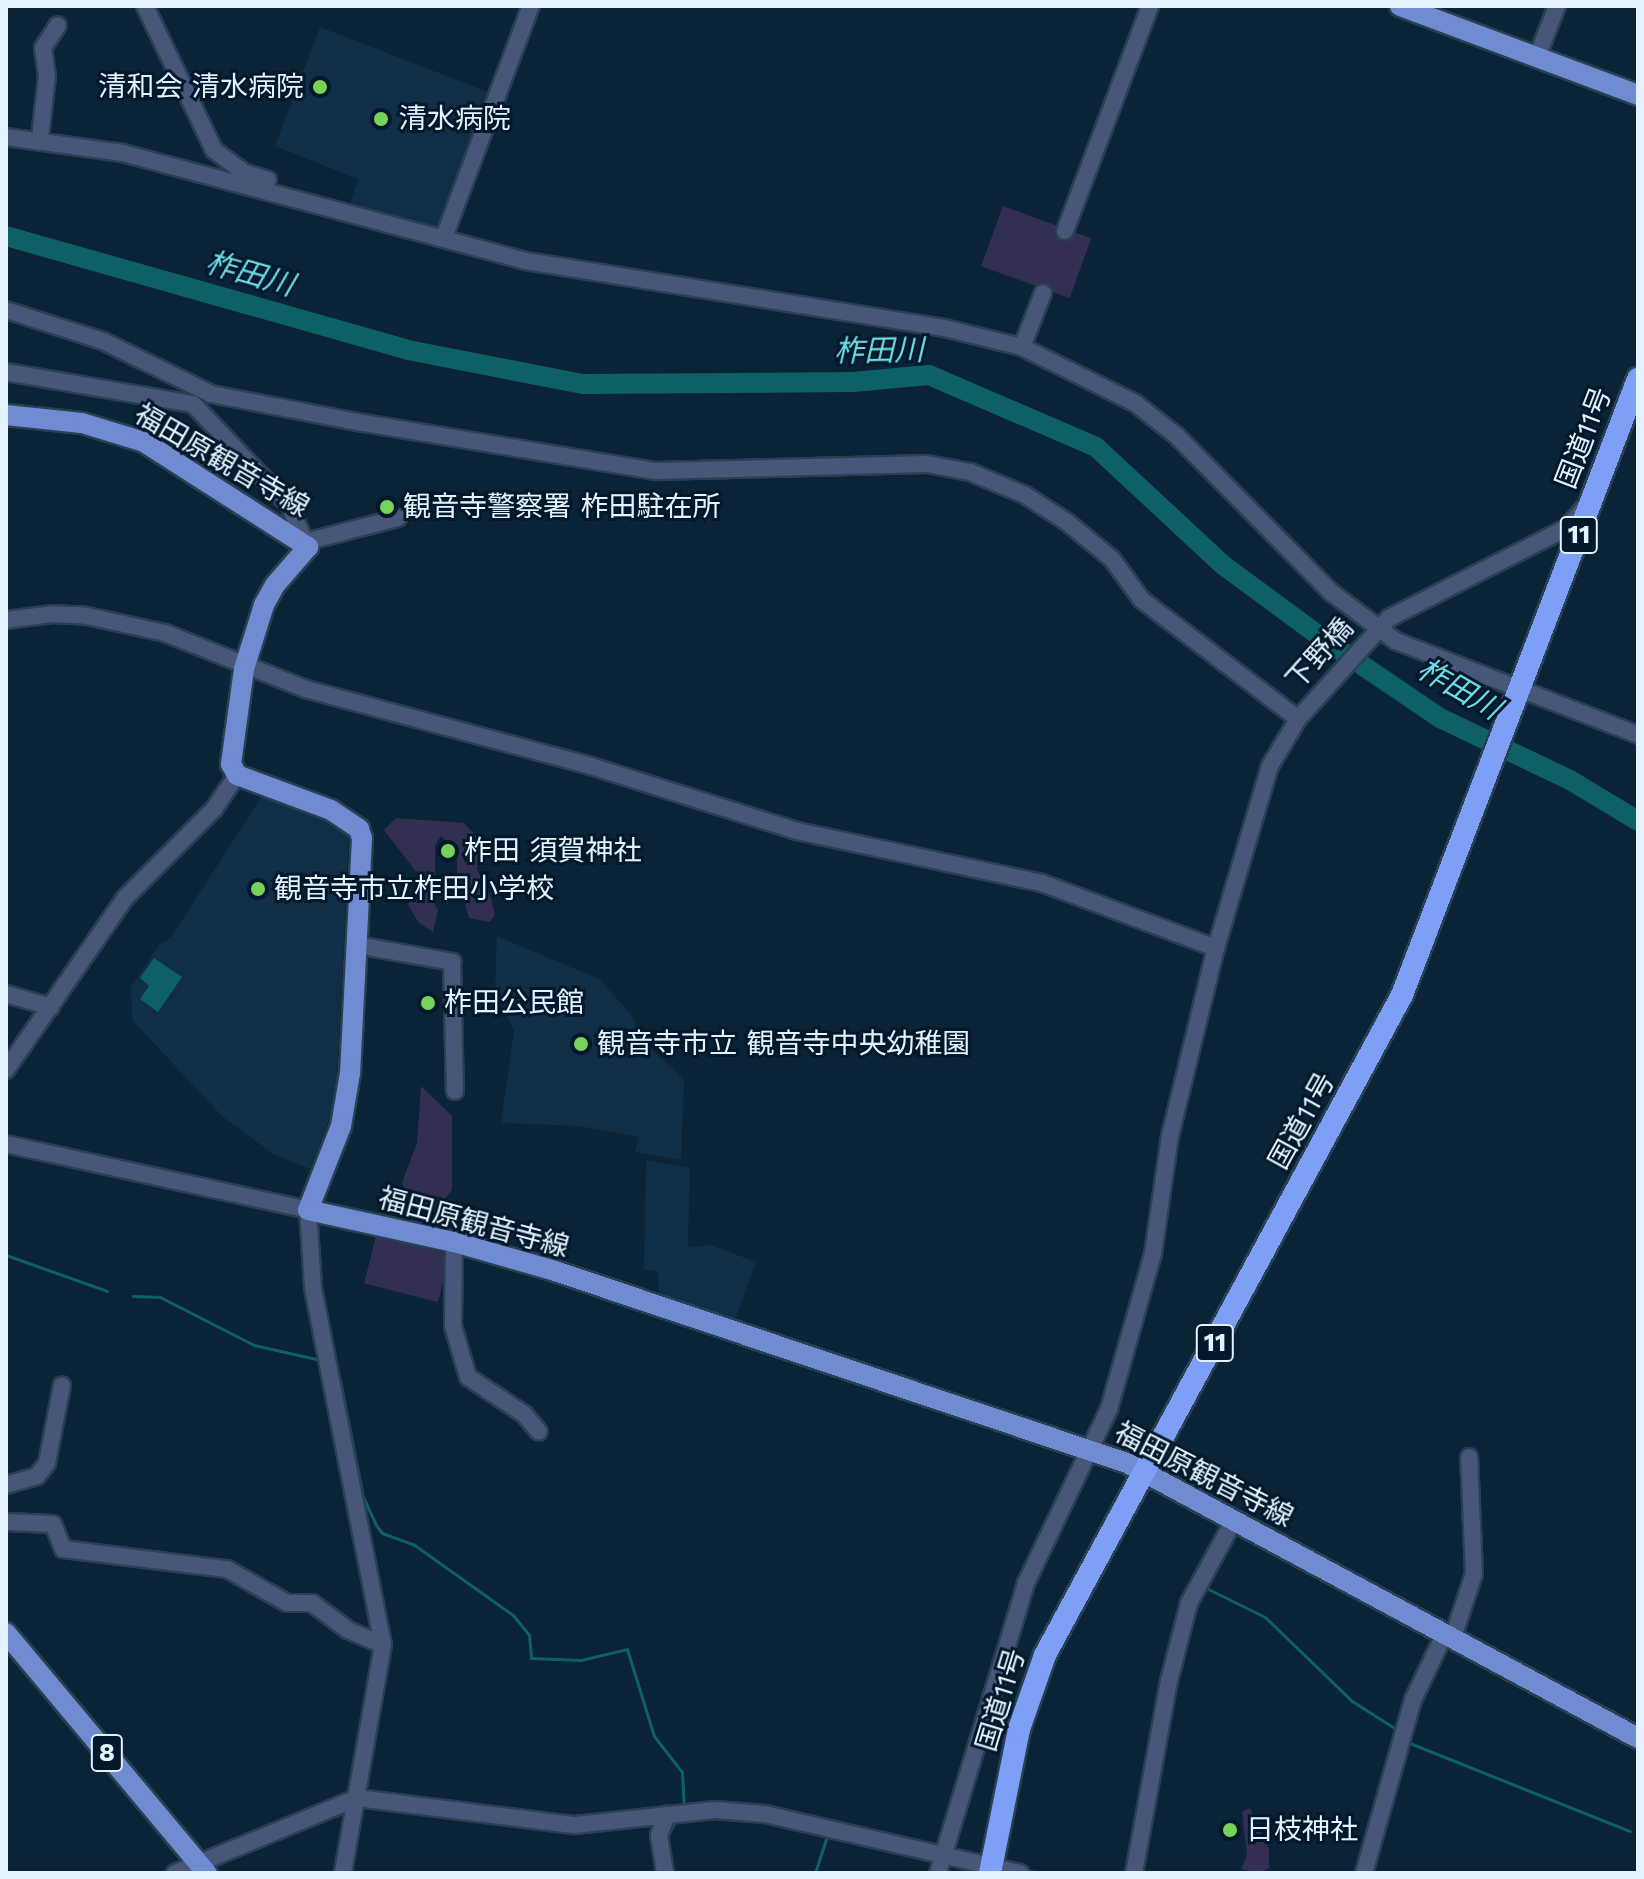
<!DOCTYPE html>
<html>
<head>
<meta charset="utf-8">
<style>
  body { margin:0 }
  #map { position:relative; width:1644px; height:1879px; overflow:hidden; background:#0b2336; font-family:"Work Sans","Noto Sans JP",sans-serif }
  div>[style] { position:absolute }
  .built>* { inset:0; background:#102e46 }
  .green>* { inset:0; background:#332f52; transform-origin:0 0 }
  .water>* { inset:0; background:#0d6066 }
  .stream>* { height:3px; margin:-1.5px; padding:0 1.5px; transform-origin:1.5px; border-radius:1.5px; background:#0d6066 }
  .river>* { height:20px; margin:-10px; padding:0 10px; transform-origin:10px; border-radius:10px; background:#0d6066 }
  .roads { filter:drop-shadow(2px 0 #294052) drop-shadow(-2px 0 #294052) drop-shadow(0 2px #294052) drop-shadow(0 -2px #294052) }
  .minor>* { height:16px; margin:-8px; padding:0 8px; transform-origin:8px; border-radius:8px; background:#485679 }
  .major>* { height:20px; margin:-10px; padding:0 10px; transform-origin:10px; border-radius:10px; background:#6f8bd2 }
  .highway>* { height:22px; margin:-11px; padding:0 11px; transform-origin:11px; border-radius:11px; background:#7e9ff6 }
  .dots>* { width:22px; height:22px; translate:-50% -50%; box-sizing:border-box; border:4px solid #03192b; border-radius:50% }
  span { translate:-50% -50%; white-space:nowrap; text-align:center; line-height:1.15; -webkit-text-stroke:6px #03192b; paint-order:stroke }
  .shield-label span { padding:2px 6px; background:#03192b; border:2px solid; border-radius:6px; -webkit-text-stroke-width:0 }
  .shield-label { font-size:26px; color:#e4f2ff; font-weight:700 }
  .poi-label { font-size:28px; color:#e4f2ff }
  .right { translate:-100% -50%; text-align:right }
  .left { translate:0 -50%; text-align:left }
  .street-label { font-size:28px; color:#e4f2ff }
  .water-label { font-size:30px; color:#6ddce6; font-style:italic }
  .frame { position:absolute; inset:0; border:8px solid #e4f2ff; pointer-events:none }
</style>
</head>
<body>
<div id="map">
  <div class="built">
    <div style="clip-path:polygon(320px 27px,488px 92px,435px 232px,349px 208px,358px 179px,275px 146px)"></div>
    <div style="clip-path:polygon(264px 793px,341px 827px,349px 837px,336px 1101px,310px 1169px,273px 1154px,222px 1116px,132px 1020px,131px 987px,159px 945px,171px 937px)"></div>
    <div style="clip-path:polygon(497px 936px,599px 979px,630px 1013px,654px 1052px,684px 1079px,681px 1160px,635px 1152px,639px 1137px,579px 1126px,501px 1123px,514px 1031px,495px 989px)"></div>
    <div style="clip-path:polygon(646px 1160px,690px 1168px,688px 1247px,711px 1245px,756px 1262px,734px 1323px,659px 1298px,658px 1272px,644px 1269px)"></div>
  </div>
  <div class="green">
    <div style="left:1003px;top:206px;width:94px;height:64px;rotate:20deg"></div>
    <div style="clip-path:polygon(396px 818px,464px 823px,482px 842px,477px 869px,490px 895px,495px 915px,490px 922px,469px 918px,457px 875px,457px 854px,441px 836px,435px 845px,435px 876px,425px 887px,438px 910px,433px 932px,419px 923px,408px 905px,421px 878px,384px 830px)"></div>
    <div style="clip-path:polygon(421px 1086px,452px 1116px,452px 1190px,434px 1213px,414px 1208px,402px 1183px,417px 1143px)"></div>
    <div style="left:376px;top:1236px;width:76px;height:49px;rotate:14deg"></div>
    <div style="clip-path:polygon(1250px 1808px,1269px 1850px,1269px 1868px,1259px 1873px,1241px 1869px,1247px 1855px,1242px 1812px)"></div>
  </div>
  <div class="water">
    <div style="clip-path:polygon(154px 958px,182px 977px,158px 1012px,140px 999px,149px 986px,140px 978px)"></div>
  </div>
  <div class="stream">
    <div style="left:6px;top:1255px;width:107px;rotate:19.6deg"></div>
    <div style="left:133px;top:1296px;width:27px;rotate:2deg"></div>
    <div style="left:160px;top:1297px;width:106px;rotate:27.1deg"></div>
    <div style="left:254px;top:1345px;width:68px;rotate:12.8deg"></div>
    <div style="left:340px;top:1380px;width:119px;rotate:78.9deg"></div>
    <div style="left:363px;top:1497px;width:31px;rotate:65deg"></div>
    <div style="left:376px;top:1525px;width:10px;rotate:53deg"></div>
    <div style="left:382px;top:1533px;width:33px;rotate:20deg"></div>
    <div style="left:413px;top:1544px;width:123px;rotate:35.4deg"></div>
    <div style="left:513px;top:1615px;width:26px;rotate:51deg"></div>
    <div style="left:529px;top:1635px;width:23px;rotate:85deg"></div>
    <div style="left:531px;top:1658px;width:50px;rotate:2.3deg"></div>
    <div style="left:581px;top:1660px;width:47px;rotate:-13.4deg"></div>
    <div style="left:627px;top:1649px;width:91px;rotate:72.8deg"></div>
    <div style="left:654px;top:1736px;width:46px;rotate:52.1deg"></div>
    <div style="left:682px;top:1772px;width:34px;rotate:87deg"></div>
    <div style="left:1204px;top:1587px;width:68px;rotate:26.2deg"></div>
    <div style="left:1265px;top:1617px;width:121px;rotate:44deg"></div>
    <div style="left:1352px;top:1701px;width:52px;rotate:32.5deg"></div>
    <div style="left:1407px;top:1742px;width:240px;rotate:21.8deg"></div>
    <div style="left:667px;top:1837px;width:20px;rotate:-63deg"></div>
    <div style="left:1024px;top:1870px;width:16px;rotate:11deg"></div>
    <div style="left:815px;top:1873px;width:42px;rotate:-72deg"></div>
  </div>
  <div class="river">
    <div style="left:6px;top:236px;width:418px;rotate:15.8deg"></div>
    <div style="left:408px;top:350px;width:178px;rotate:11deg"></div>
    <div style="left:583px;top:384px;width:270px;rotate:-0.4deg"></div>
    <div style="left:853px;top:382px;width:76px;rotate:-5.3deg"></div>
    <div style="left:929px;top:375px;width:182px;rotate:23.3deg"></div>
    <div style="left:1096px;top:447px;width:173px;rotate:42.9deg"></div>
    <div style="left:1223px;top:565px;width:123px;rotate:36.4deg"></div>
    <div style="left:1322px;top:638px;width:143px;rotate:34.1deg"></div>
    <div style="left:1440px;top:718px;width:144px;rotate:25.5deg"></div>
    <div style="left:1570px;top:780px;width:79px;rotate:31.1deg"></div>
  </div>
  <div class="roads">
    <div class="minor">
      <div style="left:145px;top:6px;width:160px;rotate:64.4deg"></div>
      <div style="left:214px;top:150px;width:39px;rotate:37deg"></div>
      <div style="left:245px;top:173px;width:24px;rotate:17deg"></div>
      <div style="left:1537px;top:57px;width:55px;rotate:-68.6deg"></div>
      <div style="left:6px;top:137px;width:118px;rotate:7.8deg"></div>
      <div style="left:123px;top:153px;width:417px;rotate:15deg"></div>
      <div style="left:526px;top:261px;width:423px;rotate:9.1deg"></div>
      <div style="left:944px;top:328px;width:80px;rotate:13.7deg"></div>
      <div style="left:1022px;top:347px;width:126px;rotate:26.4deg"></div>
      <div style="left:1135px;top:403px;width:55px;rotate:38.3deg"></div>
      <div style="left:1178px;top:437px;width:219px;rotate:45.4deg"></div>
      <div style="left:1332px;top:593px;width:80px;rotate:36.9deg"></div>
      <div style="left:1396px;top:641px;width:260px;rotate:21.2deg"></div>
      <div style="left:40px;top:138px;width:62px;rotate:-83.6deg"></div>
      <div style="left:47px;top:76px;width:28px;rotate:-98deg"></div>
      <div style="left:43px;top:48px;width:27px;rotate:-57deg"></div>
      <div style="left:1065px;top:231px;width:241px;rotate:-69.3deg"></div>
      <div style="left:444px;top:237px;width:247px;rotate:-69.4deg"></div>
      <div style="left:6px;top:310px;width:102px;rotate:17.7deg"></div>
      <div style="left:103px;top:341px;width:120px;rotate:26.1deg"></div>
      <div style="left:211px;top:394px;width:155px;rotate:10.8deg"></div>
      <div style="left:363px;top:423px;width:297px;rotate:9.3deg"></div>
      <div style="left:656px;top:471px;width:271px;rotate:-1.5deg"></div>
      <div style="left:927px;top:464px;width:44px;rotate:10.5deg"></div>
      <div style="left:970px;top:472px;width:60px;rotate:22.7deg"></div>
      <div style="left:1025px;top:495px;width:50px;rotate:32.7deg"></div>
      <div style="left:1067px;top:522px;width:58px;rotate:39.4deg"></div>
      <div style="left:1112px;top:559px;width:51px;rotate:53.8deg"></div>
      <div style="left:1142px;top:600px;width:196px;rotate:37.3deg"></div>
      <div style="left:1022px;top:347px;width:58px;rotate:-68.7deg"></div>
      <div style="left:6px;top:372px;width:190px;rotate:9.7deg"></div>
      <div style="left:193px;top:404px;width:139px;rotate:46.5deg"></div>
      <div style="left:289px;top:505px;width:40px;rotate:66.6deg"></div>
      <div style="left:305px;top:542px;width:96px;rotate:-14.5deg"></div>
      <div style="left:6px;top:620px;width:46px;rotate:-7.4deg"></div>
      <div style="left:52px;top:614px;width:35px;rotate:3deg"></div>
      <div style="left:87px;top:616px;width:80px;rotate:12.3deg"></div>
      <div style="left:165px;top:633px;width:152px;rotate:21.7deg"></div>
      <div style="left:306px;top:689px;width:295px;rotate:15.1deg"></div>
      <div style="left:591px;top:766px;width:216px;rotate:17.5deg"></div>
      <div style="left:797px;top:831px;width:250px;rotate:12deg"></div>
      <div style="left:1042px;top:883px;width:186px;rotate:20.5deg"></div>
      <div style="left:357px;top:945px;width:97px;rotate:10.1deg"></div>
      <div style="left:452px;top:962px;width:129px;rotate:88.7deg"></div>
      <div style="left:6px;top:994px;width:47px;rotate:16.1deg"></div>
      <div style="left:6px;top:1070px;width:209px;rotate:-55.3deg"></div>
      <div style="left:125px;top:898px;width:126px;rotate:-45deg"></div>
      <div style="left:214px;top:809px;width:41px;rotate:-55.9deg"></div>
      <div style="left:6px;top:1144px;width:309px;rotate:12.3deg"></div>
      <div style="left:308px;top:1210px;width:78px;rotate:86.3deg"></div>
      <div style="left:313px;top:1288px;width:364px;rotate:78.9deg"></div>
      <div style="left:383px;top:1645px;width:231px;rotate:100deg"></div>
      <div style="left:454px;top:1242px;width:84px;rotate:90.7deg"></div>
      <div style="left:453px;top:1326px;width:53px;rotate:73.6deg"></div>
      <div style="left:468px;top:1377px;width:67px;rotate:33.5deg"></div>
      <div style="left:524px;top:1414px;width:23px;rotate:50deg"></div>
      <div style="left:6px;top:1485px;width:32px;rotate:-16deg"></div>
      <div style="left:37px;top:1476px;width:16px;rotate:-52deg"></div>
      <div style="left:47px;top:1463px;width:79px;rotate:-79.1deg"></div>
      <div style="left:6px;top:1522px;width:47px;rotate:2.4deg"></div>
      <div style="left:53px;top:1524px;width:27px;rotate:68deg"></div>
      <div style="left:63px;top:1549px;width:165px;rotate:7deg"></div>
      <div style="left:227px;top:1569px;width:69px;rotate:29.5deg"></div>
      <div style="left:287px;top:1603px;width:25px"></div>
      <div style="left:312px;top:1603px;width:45px;rotate:36.9deg"></div>
      <div style="left:348px;top:1630px;width:38px;rotate:23deg"></div>
      <div style="left:1453px;top:1637px;width:66px;rotate:-71.6deg"></div>
      <div style="left:1474px;top:1574px;width:117px;rotate:-92.4deg"></div>
      <div style="left:175px;top:1873px;width:197px;rotate:-22.4deg"></div>
      <div style="left:357px;top:1798px;width:220px;rotate:7.1deg"></div>
      <div style="left:575px;top:1825px;width:141px;rotate:-6.1deg"></div>
      <div style="left:715px;top:1810px;width:50px;rotate:4.6deg"></div>
      <div style="left:765px;top:1814px;width:262px;rotate:13deg"></div>
      <div style="left:665px;top:1873px;width:38px;rotate:-99deg"></div>
      <div style="left:659px;top:1835px;width:22px;rotate:-68deg"></div>
      <div style="left:938px;top:1873px;width:303px;rotate:-73.1deg"></div>
      <div style="left:1026px;top:1583px;width:193px;rotate:-64.5deg"></div>
      <div style="left:1109px;top:1409px;width:161px;rotate:-74.2deg"></div>
      <div style="left:1153px;top:1254px;width:119px;rotate:-81.8deg"></div>
      <div style="left:1170px;top:1136px;width:194px;rotate:-76.3deg"></div>
      <div style="left:1216px;top:948px;width:190px;rotate:-73.5deg"></div>
      <div style="left:1270px;top:766px;width:55px;rotate:-59.2deg"></div>
      <div style="left:1298px;top:719px;width:136px;rotate:-48deg"></div>
      <div style="left:1389px;top:618px;width:201px;rotate:-26.9deg"></div>
      <div style="left:1568px;top:527px;width:26px;rotate:-50deg"></div>
      <div style="left:1134px;top:1873px;width:195px;rotate:-79.7deg"></div>
      <div style="left:1169px;top:1681px;width:81px;rotate:-75.6deg"></div>
      <div style="left:1189px;top:1603px;width:94px;rotate:-61.5deg"></div>
      <div style="left:1364px;top:1873px;width:180px;rotate:-74.2deg"></div>
      <div style="left:1413px;top:1700px;width:74px;rotate:-64.5deg"></div>
    </div>
    <div class="major">
      <div style="left:1400px;top:6px;width:254px;rotate:20.5deg"></div>
      <div style="left:6px;top:415px;width:76px;rotate:6deg"></div>
      <div style="left:82px;top:423px;width:65px;rotate:17deg"></div>
      <div style="left:144px;top:442px;width:195px;rotate:32.6deg"></div>
      <div style="left:308px;top:547px;width:50px;rotate:131deg"></div>
      <div style="left:275px;top:585px;width:23px;rotate:119deg"></div>
      <div style="left:264px;top:605px;width:67px;rotate:107.4deg"></div>
      <div style="left:244px;top:669px;width:96px;rotate:97.8deg"></div>
      <div style="left:231px;top:764px;width:13px;rotate:61deg"></div>
      <div style="left:237px;top:775px;width:100px;rotate:20.4deg"></div>
      <div style="left:331px;top:810px;width:34px;rotate:34deg"></div>
      <div style="left:359px;top:829px;width:9px;rotate:72deg"></div>
      <div style="left:362px;top:838px;width:235px;rotate:92.9deg"></div>
      <div style="left:350px;top:1073px;width:54px;rotate:99.6deg"></div>
      <div style="left:341px;top:1126px;width:90px;rotate:111.4deg"></div>
      <div style="left:308px;top:1210px;width:149px;rotate:12.4deg"></div>
      <div style="left:454px;top:1242px;width:105px;rotate:16deg"></div>
      <div style="left:555px;top:1271px;width:603px;rotate:18.56deg"></div>
      <div style="left:1127px;top:1463px;width:580px;rotate:28.29deg"></div>
      <div style="left:6px;top:1633px;width:313px;rotate:50.1deg"></div>
    </div>
    <div class="highway">
      <div style="left:990px;top:1873px;width:147px;rotate:-78.6deg"></div>
      <div style="left:1019px;top:1729px;width:78px;rotate:-70.6deg"></div>
      <div style="left:1045px;top:1655px;width:750px;rotate:-61.59deg"></div>
      <div style="left:1402px;top:995px;width:660px;rotate:-69.04deg"></div>
    </div>
  </div>
  <div class="dots">
    <div style="left:320px;top:87px;background:#77d259"></div>
    <div style="left:381px;top:119px;background:#77d259"></div>
    <div style="left:387px;top:507px;background:#77d259"></div>
    <div style="left:448px;top:851px;background:#77d259"></div>
    <div style="left:258px;top:889px;background:#77d259"></div>
    <div style="left:428px;top:1003px;background:#77d259"></div>
    <div style="left:581px;top:1044px;background:#77d259"></div>
    <div style="left:1230px;top:1830px;background:#77d259"></div>
  </div>
  <div class="shield-label">
    <span style="left:1579px;top:535px">11</span>
    <span style="left:1215px;top:1343px">11</span>
    <span style="left:107px;top:1753px">8</span>
  </div>
  <div class="poi-label">
    <span class="right" style="left:304px;top:87px">清和会 清水病院</span>
    <span class="left" style="left:399px;top:119px">清水病院</span>
    <span class="left" style="left:403px;top:507px">観音寺警察署 柞田駐在所</span>
    <span class="left" style="left:464px;top:851px">柞田 須賀神社</span>
    <span class="left" style="left:274px;top:889px">観音寺市立柞田小学校</span>
    <span class="left" style="left:444px;top:1003px">柞田公民館</span>
    <span class="left" style="left:597px;top:1044px">観音寺市立 観音寺中央幼稚園</span>
    <span class="left" style="left:1246px;top:1830px">日枝神社</span>
  </div>
  <div class="street-label">
    <span style="left:1584px;top:438px;rotate:-69deg">国道11号</span>
    <span style="left:222px;top:461px;rotate:30deg">福田原観音寺線</span>
    <span style="left:1320px;top:654px;rotate:-48deg">下野橋</span>
    <span style="left:1302px;top:1121px;rotate:-61deg">国道11号</span>
    <span style="left:474px;top:1223px;rotate:15deg">福田原観音寺線</span>
    <span style="left:1204px;top:1475px;rotate:27deg">福田原観音寺線</span>
    <span style="left:1001px;top:1700px;rotate:-73deg">国道11号</span>
  </div>
  <div class="water-label">
    <span style="left:250px;top:274px;rotate:16deg">柞田川</span>
    <span style="left:879px;top:351px;rotate:-1deg">柞田川</span>
    <span style="left:1459px;top:689px;rotate:30deg">柞田川</span>
  </div>
  <div class="frame"></div>
</div>
</body>
</html>
